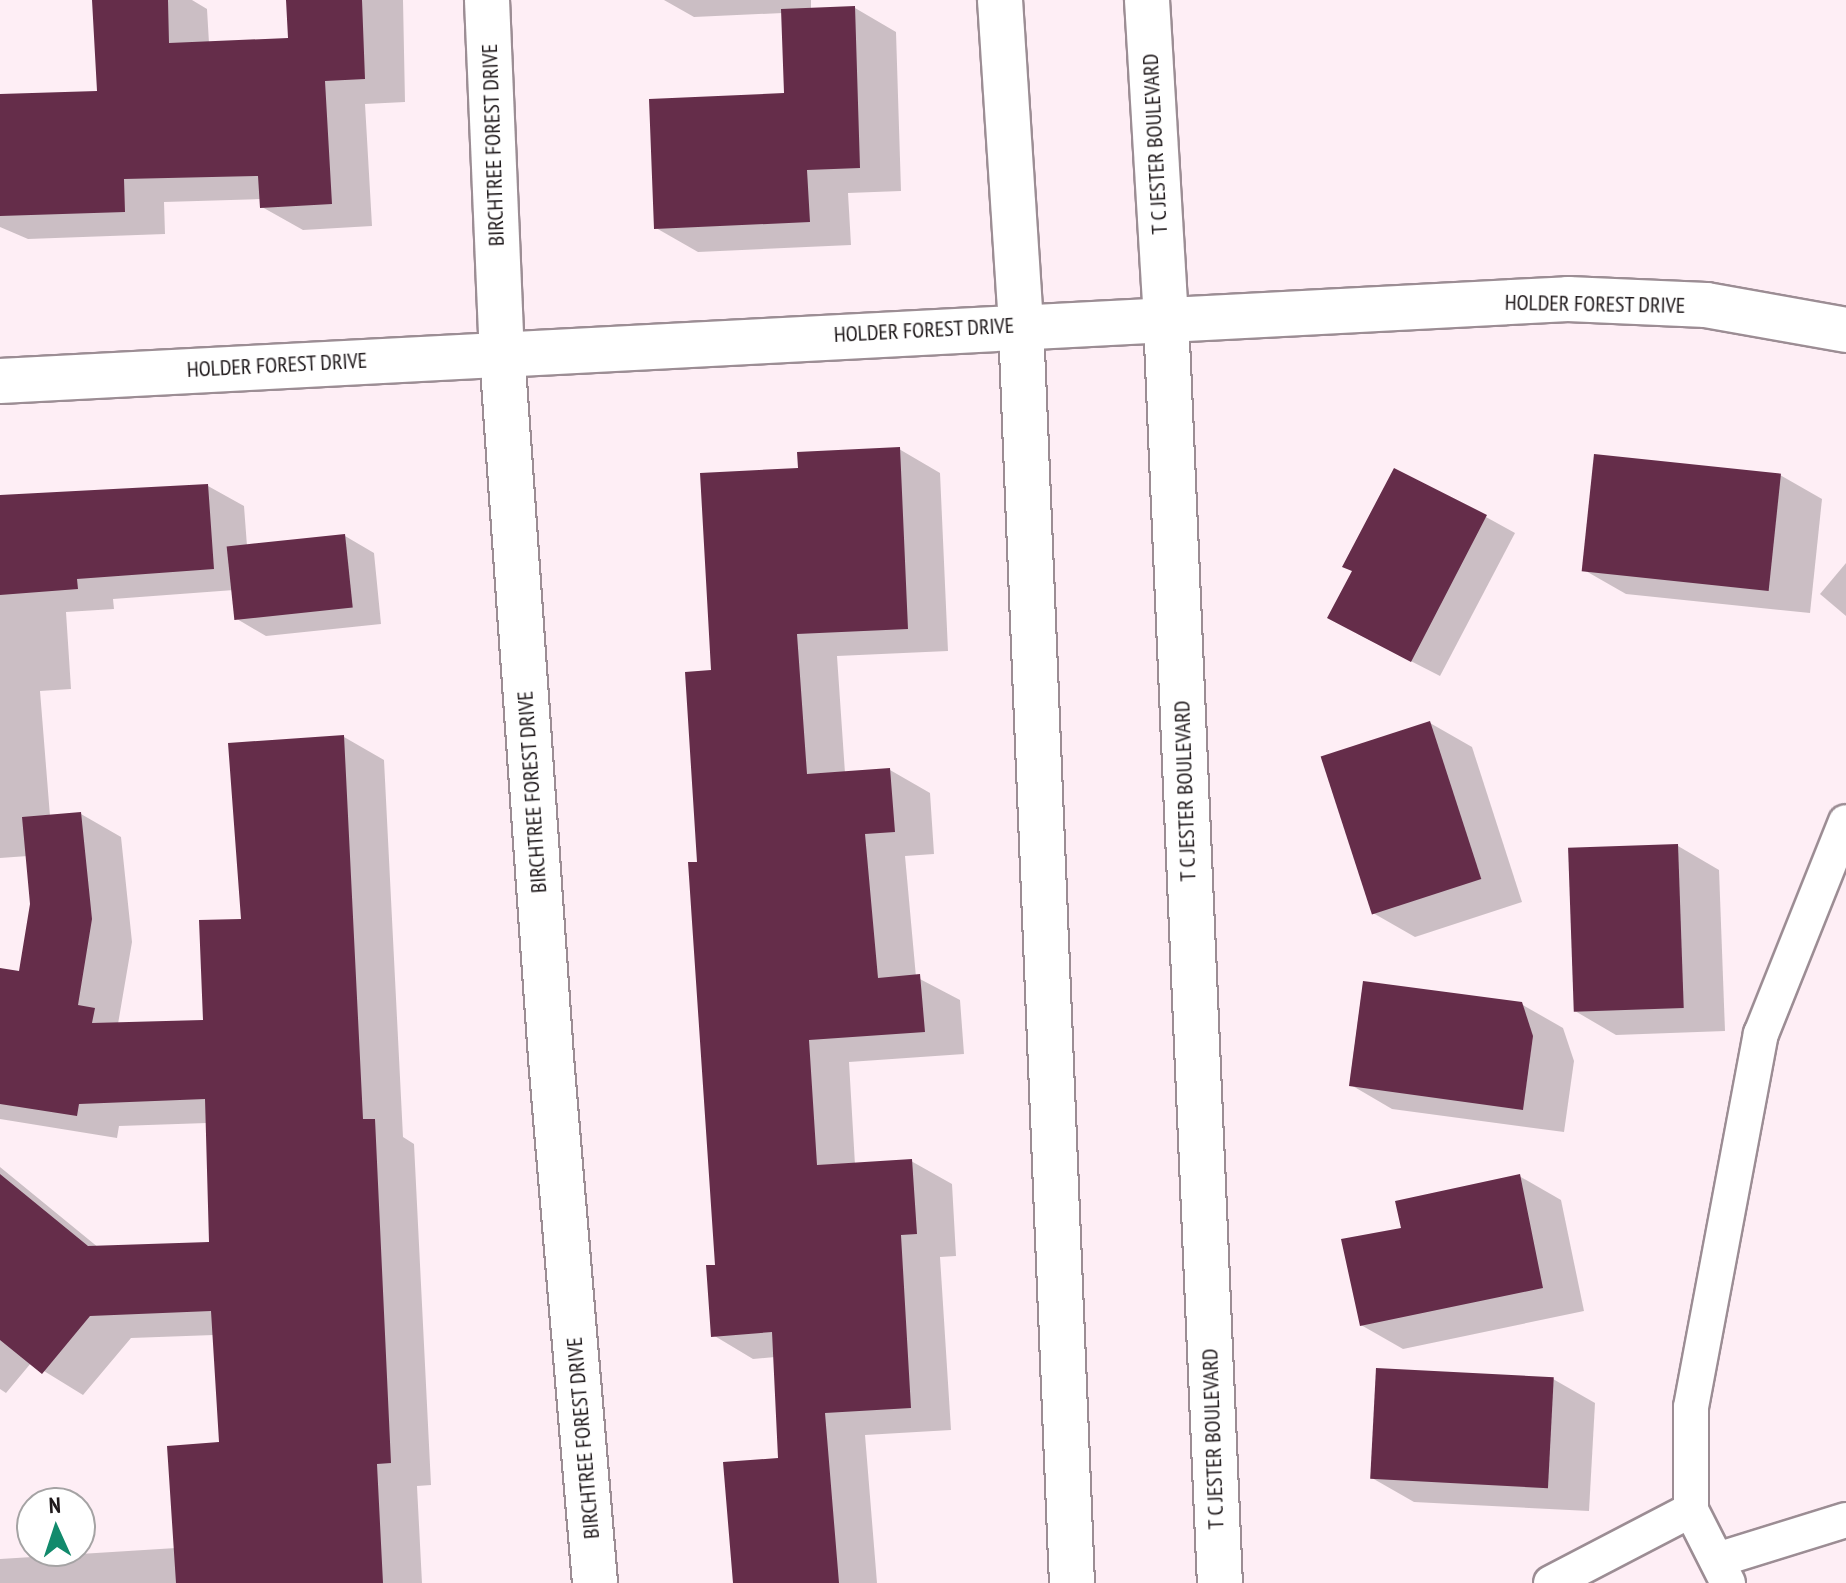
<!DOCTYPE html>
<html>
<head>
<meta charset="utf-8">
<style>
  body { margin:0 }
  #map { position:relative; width:1846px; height:1583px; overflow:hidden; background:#feeef5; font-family:"PT Sans Narrow",sans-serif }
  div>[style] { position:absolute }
  .shadow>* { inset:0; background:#0003 }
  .building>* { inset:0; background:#652d4a; transform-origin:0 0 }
  .roads { filter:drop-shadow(2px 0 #9c8d94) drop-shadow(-2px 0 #9c8d94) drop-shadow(0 2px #9c8d94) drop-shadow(0 -2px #9c8d94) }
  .lane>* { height:34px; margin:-17px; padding:0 17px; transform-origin:17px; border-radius:17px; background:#fff }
  .street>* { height:44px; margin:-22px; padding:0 22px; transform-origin:22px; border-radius:22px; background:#fff }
  .secondary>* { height:44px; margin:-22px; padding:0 22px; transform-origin:22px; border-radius:22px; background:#fff }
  span { translate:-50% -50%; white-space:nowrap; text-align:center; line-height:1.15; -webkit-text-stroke:8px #fff; paint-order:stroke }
  .street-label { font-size:22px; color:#1f191b }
  .north { position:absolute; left:16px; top:1487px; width:80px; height:80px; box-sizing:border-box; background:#fff; border:2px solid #a5a3a4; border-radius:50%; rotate:357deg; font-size:22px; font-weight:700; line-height:32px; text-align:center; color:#1f191b }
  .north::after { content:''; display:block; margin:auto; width:28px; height:36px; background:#128a6c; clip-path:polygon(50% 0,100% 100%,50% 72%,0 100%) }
</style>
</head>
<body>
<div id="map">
  <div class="shadow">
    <div style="clip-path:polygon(94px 0,192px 0,207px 9px,209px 43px,290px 40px,288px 0,403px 0,405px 102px,365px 104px,372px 226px,303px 230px,262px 207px,261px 199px,164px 202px,165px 234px,28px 239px,0 227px,0 96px,99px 92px)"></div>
    <div style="clip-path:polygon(664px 0,811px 0,811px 10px,855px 8px,896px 32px,901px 191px,848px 193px,851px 245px,698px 252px,656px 228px,786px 95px,783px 13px,694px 17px)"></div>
    <div style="clip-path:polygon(899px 449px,940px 473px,948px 651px,837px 656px,845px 773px,890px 770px,930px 793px,934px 854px,905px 856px,916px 977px,960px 1000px,964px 1054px,849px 1062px,855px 1165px,911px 1161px,952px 1184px,956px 1256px,940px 1257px,951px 1430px,865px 1435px,877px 1583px,735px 1583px,780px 1460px,775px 1357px,753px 1359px,713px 1335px,717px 1266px,699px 863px,713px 672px,800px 470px)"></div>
    <div style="clip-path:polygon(1780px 475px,1822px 499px,1810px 613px,1626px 594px,1584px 570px)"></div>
    <div style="clip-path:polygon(208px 486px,244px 506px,247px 546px,345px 536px,374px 553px,381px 624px,266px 636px,237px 619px,234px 590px,113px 599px,114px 609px,66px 612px,71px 689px,40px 691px,50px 816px,81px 814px,121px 837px,132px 942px,118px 1024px,205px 1022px,243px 921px,344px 737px,384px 760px,403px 1137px,414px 1144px,431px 1485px,417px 1486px,422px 1583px,0 1583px,0 1559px,176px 1548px,221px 1444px,214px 1335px,131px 1338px,83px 1395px,31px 1363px,6px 1393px,0 1389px,0 1167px,99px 1248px,211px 1244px,207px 1123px,119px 1126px,117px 1138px,0 1119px,0 970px,20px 974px,32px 905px,28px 856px,0 858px,0 497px)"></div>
    <div style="clip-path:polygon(1486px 517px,1515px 533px,1440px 676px,1358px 634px)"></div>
    <div style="clip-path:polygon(1846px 563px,1846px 616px,1820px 594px)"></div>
    <div style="clip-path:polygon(1430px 723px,1472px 747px,1522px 902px,1415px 937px,1373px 913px)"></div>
    <div style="clip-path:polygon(1678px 846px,1719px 870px,1725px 1031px,1616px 1035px,1575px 1011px)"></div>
    <div style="clip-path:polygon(1521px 1004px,1563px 1028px,1574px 1061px,1564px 1132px,1392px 1109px,1351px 1085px)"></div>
    <div style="clip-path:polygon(1519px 1176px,1561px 1200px,1584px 1311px,1403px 1349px,1361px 1325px,1403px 1229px)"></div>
    <div style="clip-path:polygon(1553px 1379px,1595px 1403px,1589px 1511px,1414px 1502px,1372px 1478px)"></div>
  </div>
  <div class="building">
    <div style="clip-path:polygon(92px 0,168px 0,169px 43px,288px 38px,286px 0,362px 0,365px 79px,325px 81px,332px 204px,260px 208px,258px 176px,124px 179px,125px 212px,0 216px,0 94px,97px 91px)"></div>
    <div style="clip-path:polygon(855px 6px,860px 168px,807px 170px,810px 222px,654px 229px,649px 99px,784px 93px,781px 9px)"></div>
    <div style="clip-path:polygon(900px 447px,908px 629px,797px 634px,807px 774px,890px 768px,895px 832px,865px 834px,878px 978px,920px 974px,925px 1032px,809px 1040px,817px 1165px,912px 1159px,917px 1234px,901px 1235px,911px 1408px,825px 1413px,839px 1583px,733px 1583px,723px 1462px,778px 1458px,772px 1332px,711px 1337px,706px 1265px,715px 1265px,688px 862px,697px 862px,685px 672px,711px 670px,700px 473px,798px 468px,797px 452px)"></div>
    <div style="left:1594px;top:454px;width:188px;height:118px;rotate:6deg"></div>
    <div style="clip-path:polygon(1394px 468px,1487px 515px,1411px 662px,1327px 618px,1352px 571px,1342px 567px)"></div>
    <div style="clip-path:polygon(208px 484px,214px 569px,77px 579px,78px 589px,0 595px,0 495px)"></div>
    <div style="left:345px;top:534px;width:74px;height:119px;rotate:84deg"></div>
    <div style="left:1430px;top:721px;width:166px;height:115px;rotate:72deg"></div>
    <div style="clip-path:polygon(344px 735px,363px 1119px,375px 1119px,391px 1463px,377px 1464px,383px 1583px,176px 1583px,167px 1446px,219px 1442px,211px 1311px,90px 1316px,42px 1374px,0 1340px,0 1174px,88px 1246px,209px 1242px,205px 1099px,79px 1104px,77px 1116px,0 1104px,0 968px,19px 971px,30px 904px,22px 817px,81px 812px,92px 919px,78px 1005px,95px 1008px,92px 1023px,203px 1020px,199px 920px,241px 919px,228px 743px)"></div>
    <div style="left:1678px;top:844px;width:164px;height:110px;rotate:88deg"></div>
    <div style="clip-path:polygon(1363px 981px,1522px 1002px,1533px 1036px,1523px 1110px,1349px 1086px)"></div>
    <div style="clip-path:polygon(1520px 1174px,1543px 1288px,1360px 1326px,1341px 1239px,1401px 1228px,1395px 1201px)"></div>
    <div style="left:1376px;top:1368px;width:178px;height:111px;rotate:3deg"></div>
  </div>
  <div class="roads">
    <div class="lane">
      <div style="left:1717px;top:1560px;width:135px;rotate:-17.2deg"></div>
      <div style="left:1551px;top:1583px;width:158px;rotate:-27.5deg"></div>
      <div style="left:1728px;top:1583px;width:82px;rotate:-116.9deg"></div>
      <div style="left:1691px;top:1510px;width:103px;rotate:-90deg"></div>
      <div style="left:1691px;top:1407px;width:380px;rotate:-79.4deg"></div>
      <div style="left:1761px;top:1034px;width:228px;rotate:-68.2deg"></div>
    </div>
    <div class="street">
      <div style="left:487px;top:0;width:353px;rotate:87.6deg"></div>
      <div style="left:502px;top:353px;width:707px;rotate:86.02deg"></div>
      <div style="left:551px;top:1058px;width:527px;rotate:85.21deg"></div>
      <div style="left:0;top:381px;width:1570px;rotate:-2.99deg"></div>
      <div style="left:1568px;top:299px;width:138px;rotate:2.5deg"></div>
      <div style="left:1706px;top:305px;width:142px;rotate:10.1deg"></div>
    </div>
    <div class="secondary">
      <div style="left:1000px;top:0;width:326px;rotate:86.3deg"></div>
      <div style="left:1021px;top:325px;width:1259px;rotate:87.68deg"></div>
      <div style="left:1147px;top:0;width:319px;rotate:86.6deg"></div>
      <div style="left:1166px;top:318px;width:1266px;rotate:87.56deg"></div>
    </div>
  </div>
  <div class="street-label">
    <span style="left:1155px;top:144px;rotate:-93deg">T C JESTER BOULEVARD</span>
    <span style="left:493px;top:145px;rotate:-92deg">BIRCHTREE FOREST DRIVE</span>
    <span style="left:1595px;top:304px;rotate:1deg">HOLDER FOREST DRIVE</span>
    <span style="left:924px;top:330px;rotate:-3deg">HOLDER FOREST DRIVE</span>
    <span style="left:277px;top:365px;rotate:-3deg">HOLDER FOREST DRIVE</span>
    <span style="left:1185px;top:791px;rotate:-92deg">T C JESTER BOULEVARD</span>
    <span style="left:532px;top:792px;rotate:-94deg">BIRCHTREE FOREST DRIVE</span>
    <span style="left:583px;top:1438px;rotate:-95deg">BIRCHTREE FOREST DRIVE</span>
    <span style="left:1213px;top:1439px;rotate:-92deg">T C JESTER BOULEVARD</span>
  </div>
  <div class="north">N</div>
</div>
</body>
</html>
